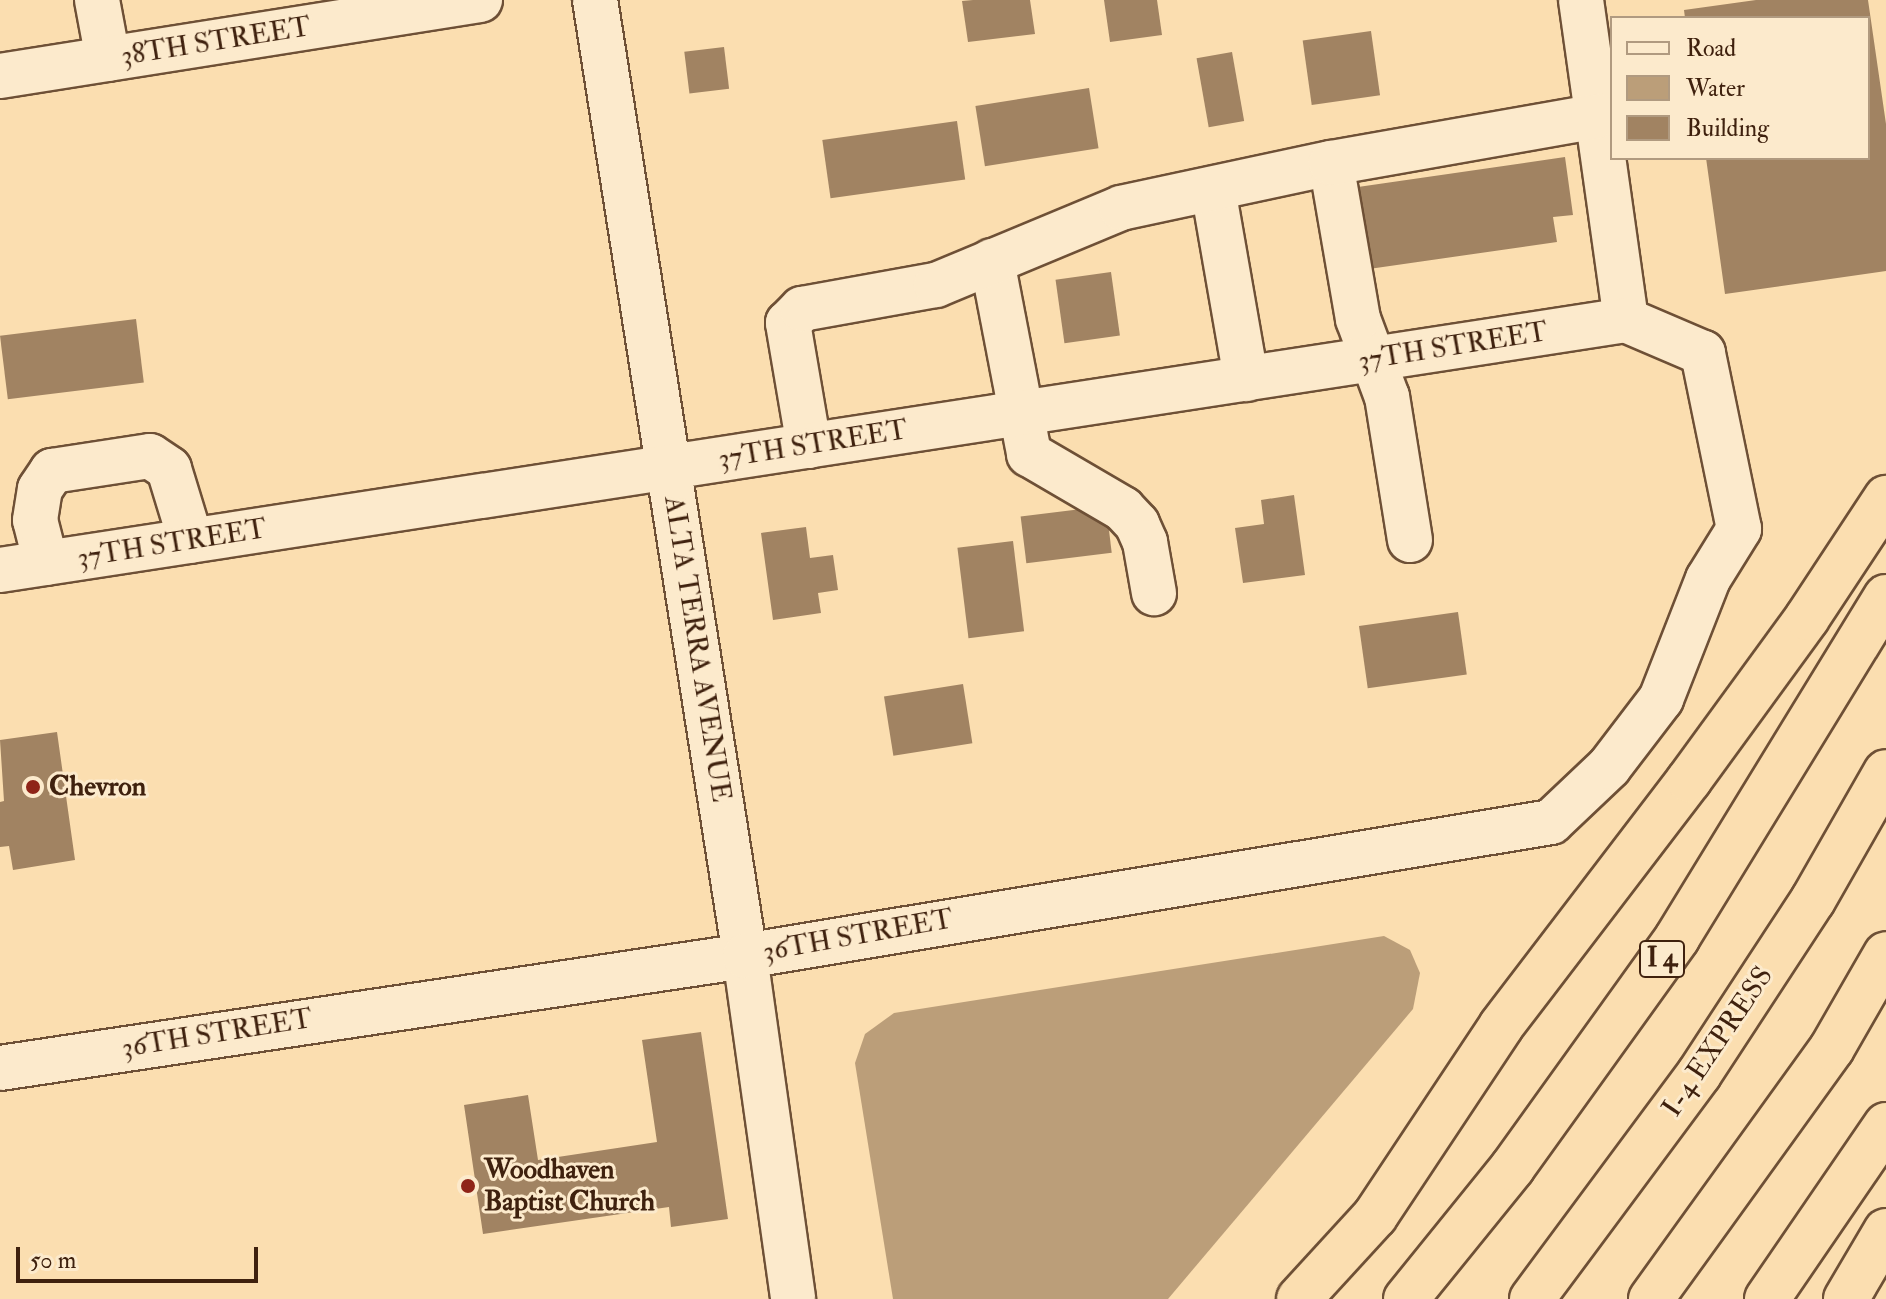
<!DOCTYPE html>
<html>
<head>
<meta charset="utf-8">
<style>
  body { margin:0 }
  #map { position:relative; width:1886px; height:1299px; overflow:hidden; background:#fbdeb0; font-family:"IM FELL Double Pica",serif }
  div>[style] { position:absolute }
  .water>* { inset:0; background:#bb9e79 }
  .building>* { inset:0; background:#a18362; transform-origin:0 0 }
  .roads { filter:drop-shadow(2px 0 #6e5036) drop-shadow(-2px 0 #6e5036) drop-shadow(0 2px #6e5036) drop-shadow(0 -2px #6e5036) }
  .minor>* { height:44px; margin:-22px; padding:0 22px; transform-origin:22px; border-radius:22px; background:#fceacc }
  .highway>* { height:44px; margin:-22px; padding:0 22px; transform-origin:22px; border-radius:22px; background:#fbdeb0 }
  .dots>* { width:22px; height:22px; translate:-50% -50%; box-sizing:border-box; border:4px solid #fceacc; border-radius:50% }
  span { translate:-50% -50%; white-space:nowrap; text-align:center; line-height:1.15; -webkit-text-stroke:6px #fceacc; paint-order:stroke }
  .shield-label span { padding:2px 6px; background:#fceacc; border:2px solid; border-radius:6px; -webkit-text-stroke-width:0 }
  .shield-label { font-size:26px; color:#3f210e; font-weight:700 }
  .street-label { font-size:28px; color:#3f210e }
  .poi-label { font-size:28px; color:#3f210e; font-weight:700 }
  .left { translate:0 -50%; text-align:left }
  .legend { position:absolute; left:1610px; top:16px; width:260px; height:144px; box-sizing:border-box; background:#fceacc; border:2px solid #b09a80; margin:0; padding:10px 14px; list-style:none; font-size:24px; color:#3f210e }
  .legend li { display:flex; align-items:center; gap:16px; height:40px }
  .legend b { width:40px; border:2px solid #b09a80 }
  .scale { position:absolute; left:16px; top:1247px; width:242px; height:36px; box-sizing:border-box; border:4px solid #3f210e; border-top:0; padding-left:10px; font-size:24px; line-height:28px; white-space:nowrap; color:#3f210e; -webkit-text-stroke:6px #fceacc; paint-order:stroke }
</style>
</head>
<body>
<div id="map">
  <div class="water">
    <div style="clip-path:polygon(1384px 936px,1410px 950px,1420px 973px,1413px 1009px,1168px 1299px,893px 1299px,855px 1063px,865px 1034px,894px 1013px)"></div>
  </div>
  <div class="building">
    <div style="clip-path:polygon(973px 0,1030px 0,1035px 34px,968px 42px,962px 1px)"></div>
    <div style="clip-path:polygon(1104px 0,1157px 0,1162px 35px,1110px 42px)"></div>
    <div style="clip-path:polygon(1756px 0,1868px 0,1886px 124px,1886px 271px,1725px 294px,1706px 158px,1868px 158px,1868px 18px,1685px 18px,1684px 10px)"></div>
    <div style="left:1371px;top:31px;width:65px;height:69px;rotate:82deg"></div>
    <div style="left:724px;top:47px;width:42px;height:40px;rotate:83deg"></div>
    <div style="left:1232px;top:52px;width:70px;height:36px;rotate:80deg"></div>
    <div style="left:1089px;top:88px;width:61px;height:115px;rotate:81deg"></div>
    <div style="left:957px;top:121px;width:59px;height:136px;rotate:82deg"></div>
    <div style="clip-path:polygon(1565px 157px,1573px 215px,1553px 217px,1557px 242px,1362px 270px,1351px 188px)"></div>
    <div style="left:1111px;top:272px;width:64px;height:56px;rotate:82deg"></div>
    <div style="left:136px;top:319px;width:64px;height:137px;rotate:83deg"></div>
    <div style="clip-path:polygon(1294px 495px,1305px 575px,1243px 583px,1235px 528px,1264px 524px,1261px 500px)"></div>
    <div style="left:1106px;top:506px;width:47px;height:86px;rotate:83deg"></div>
    <div style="clip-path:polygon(806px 527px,810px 558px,833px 555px,838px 590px,818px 593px,821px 613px,773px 620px,761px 533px)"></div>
    <div style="left:1013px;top:541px;width:91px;height:56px;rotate:83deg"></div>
    <div style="left:1458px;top:612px;width:63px;height:100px;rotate:82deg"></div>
    <div style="left:963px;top:684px;width:60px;height:80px;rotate:81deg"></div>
    <div style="clip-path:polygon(57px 732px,75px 860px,13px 870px,9px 846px,0 847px,0 802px,4px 801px,0 740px)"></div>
    <div style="clip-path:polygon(701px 1032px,728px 1219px,671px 1227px,669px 1207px,483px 1234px,464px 1105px,528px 1095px,538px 1160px,657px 1142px,642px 1040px)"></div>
  </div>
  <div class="roads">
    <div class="minor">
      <div style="left:97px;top:0;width:60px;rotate:79.4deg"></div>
      <div style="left:595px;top:0;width:968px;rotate:81.08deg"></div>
      <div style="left:745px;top:956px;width:346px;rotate:82deg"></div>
      <div style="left:1581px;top:0;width:323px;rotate:82deg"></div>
      <div style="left:0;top:76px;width:486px;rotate:-9deg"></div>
      <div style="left:1213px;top:189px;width:193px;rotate:80.1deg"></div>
      <div style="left:992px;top:261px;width:197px;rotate:79.1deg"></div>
      <div style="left:1029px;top:454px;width:109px;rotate:30.3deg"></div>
      <div style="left:1123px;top:509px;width:21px;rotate:47deg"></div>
      <div style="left:1137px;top:524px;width:20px;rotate:66deg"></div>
      <div style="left:1145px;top:542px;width:52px;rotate:80deg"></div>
      <div style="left:809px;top:446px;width:125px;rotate:-99.7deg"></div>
      <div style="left:788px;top:323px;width:20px;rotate:-45deg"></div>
      <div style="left:802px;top:309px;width:136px;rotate:-10.2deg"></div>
      <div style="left:936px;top:285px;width:200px;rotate:-22.6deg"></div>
      <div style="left:1121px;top:208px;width:215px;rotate:-12.1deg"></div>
      <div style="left:1410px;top:540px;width:145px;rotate:-99.1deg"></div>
      <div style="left:1387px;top:397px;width:83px;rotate:-110.4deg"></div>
      <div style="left:1358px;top:319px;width:158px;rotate:-99.8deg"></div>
      <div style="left:1331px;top:163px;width:270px;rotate:-10deg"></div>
      <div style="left:46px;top:563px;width:44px;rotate:-104.3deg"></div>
      <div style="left:35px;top:520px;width:31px;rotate:-81deg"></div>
      <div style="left:40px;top:489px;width:22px;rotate:-56deg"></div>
      <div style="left:52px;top:471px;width:99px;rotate:-8.7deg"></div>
      <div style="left:150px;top:456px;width:23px;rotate:34deg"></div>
      <div style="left:169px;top:469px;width:75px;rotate:73deg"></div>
      <div style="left:0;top:570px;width:1645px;rotate:-8.74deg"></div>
      <div style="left:0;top:1068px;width:753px;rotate:-8.55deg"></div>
      <div style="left:745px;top:956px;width:817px;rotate:-9.44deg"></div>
      <div style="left:1551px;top:822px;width:80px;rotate:-43.5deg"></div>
      <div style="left:1609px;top:767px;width:86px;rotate:-52.6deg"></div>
      <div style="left:1661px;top:699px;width:129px;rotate:-68.6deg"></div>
      <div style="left:1708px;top:579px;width:59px;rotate:-58.2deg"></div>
      <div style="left:1739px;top:529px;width:180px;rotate:-101.6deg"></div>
      <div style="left:1703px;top:353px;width:84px;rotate:-156.8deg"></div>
    </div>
    <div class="highway">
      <div style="left:1299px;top:1299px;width:113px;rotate:-47.5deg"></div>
      <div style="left:1375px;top:1216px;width:228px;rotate:-56.4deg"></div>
      <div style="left:1501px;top:1026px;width:310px;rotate:-52.6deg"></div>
      <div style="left:1689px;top:780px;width:200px;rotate:-53.9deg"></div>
      <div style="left:1807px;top:618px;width:144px;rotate:-56.6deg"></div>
      <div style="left:1406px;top:1299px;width:169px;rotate:-51deg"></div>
      <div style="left:1512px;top:1168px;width:283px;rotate:-54.3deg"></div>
      <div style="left:1677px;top:938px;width:400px;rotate:-58.5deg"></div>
      <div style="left:1532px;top:1299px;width:280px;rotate:-53.4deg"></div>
      <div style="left:1699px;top:1074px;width:208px;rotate:-56.8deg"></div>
      <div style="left:1813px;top:900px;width:147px;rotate:-60.3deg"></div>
      <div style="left:1651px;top:1299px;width:309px;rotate:-54.2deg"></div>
      <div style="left:1832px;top:1048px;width:108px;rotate:-60.1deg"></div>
      <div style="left:1767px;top:1299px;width:211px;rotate:-55.6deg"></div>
      <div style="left:1846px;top:1299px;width:79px;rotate:-59.5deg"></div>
    </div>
  </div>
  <div class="dots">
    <div style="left:33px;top:787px;background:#8f2418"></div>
    <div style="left:468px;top:1186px;background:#8f2418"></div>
  </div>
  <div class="shield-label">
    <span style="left:1662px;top:959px">I 4</span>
  </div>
  <div class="street-label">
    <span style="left:216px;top:42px;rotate:-9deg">38TH STREET</span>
    <span style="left:1453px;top:347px;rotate:-9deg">37TH STREET</span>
    <span style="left:813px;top:445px;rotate:-9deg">37TH STREET</span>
    <span style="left:172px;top:544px;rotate:-9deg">37TH STREET</span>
    <span style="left:697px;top:649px;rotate:81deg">ALTA TERRA AVENUE</span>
    <span style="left:858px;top:936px;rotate:-10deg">36TH STREET</span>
    <span style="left:217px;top:1034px;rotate:-9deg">36TH STREET</span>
    <span style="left:1718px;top:1042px;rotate:-56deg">I-4 EXPRESS</span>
  </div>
  <div class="poi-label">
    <span class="left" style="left:49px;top:787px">Chevron</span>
    <span class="left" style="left:484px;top:1186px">Woodhaven<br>Baptist Church</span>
  </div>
  <ul class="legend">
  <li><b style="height:10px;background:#fceacc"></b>Road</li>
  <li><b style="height:22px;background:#bb9e79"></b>Water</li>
  <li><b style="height:22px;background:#a18362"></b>Building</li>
  </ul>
  <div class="scale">50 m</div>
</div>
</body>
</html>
